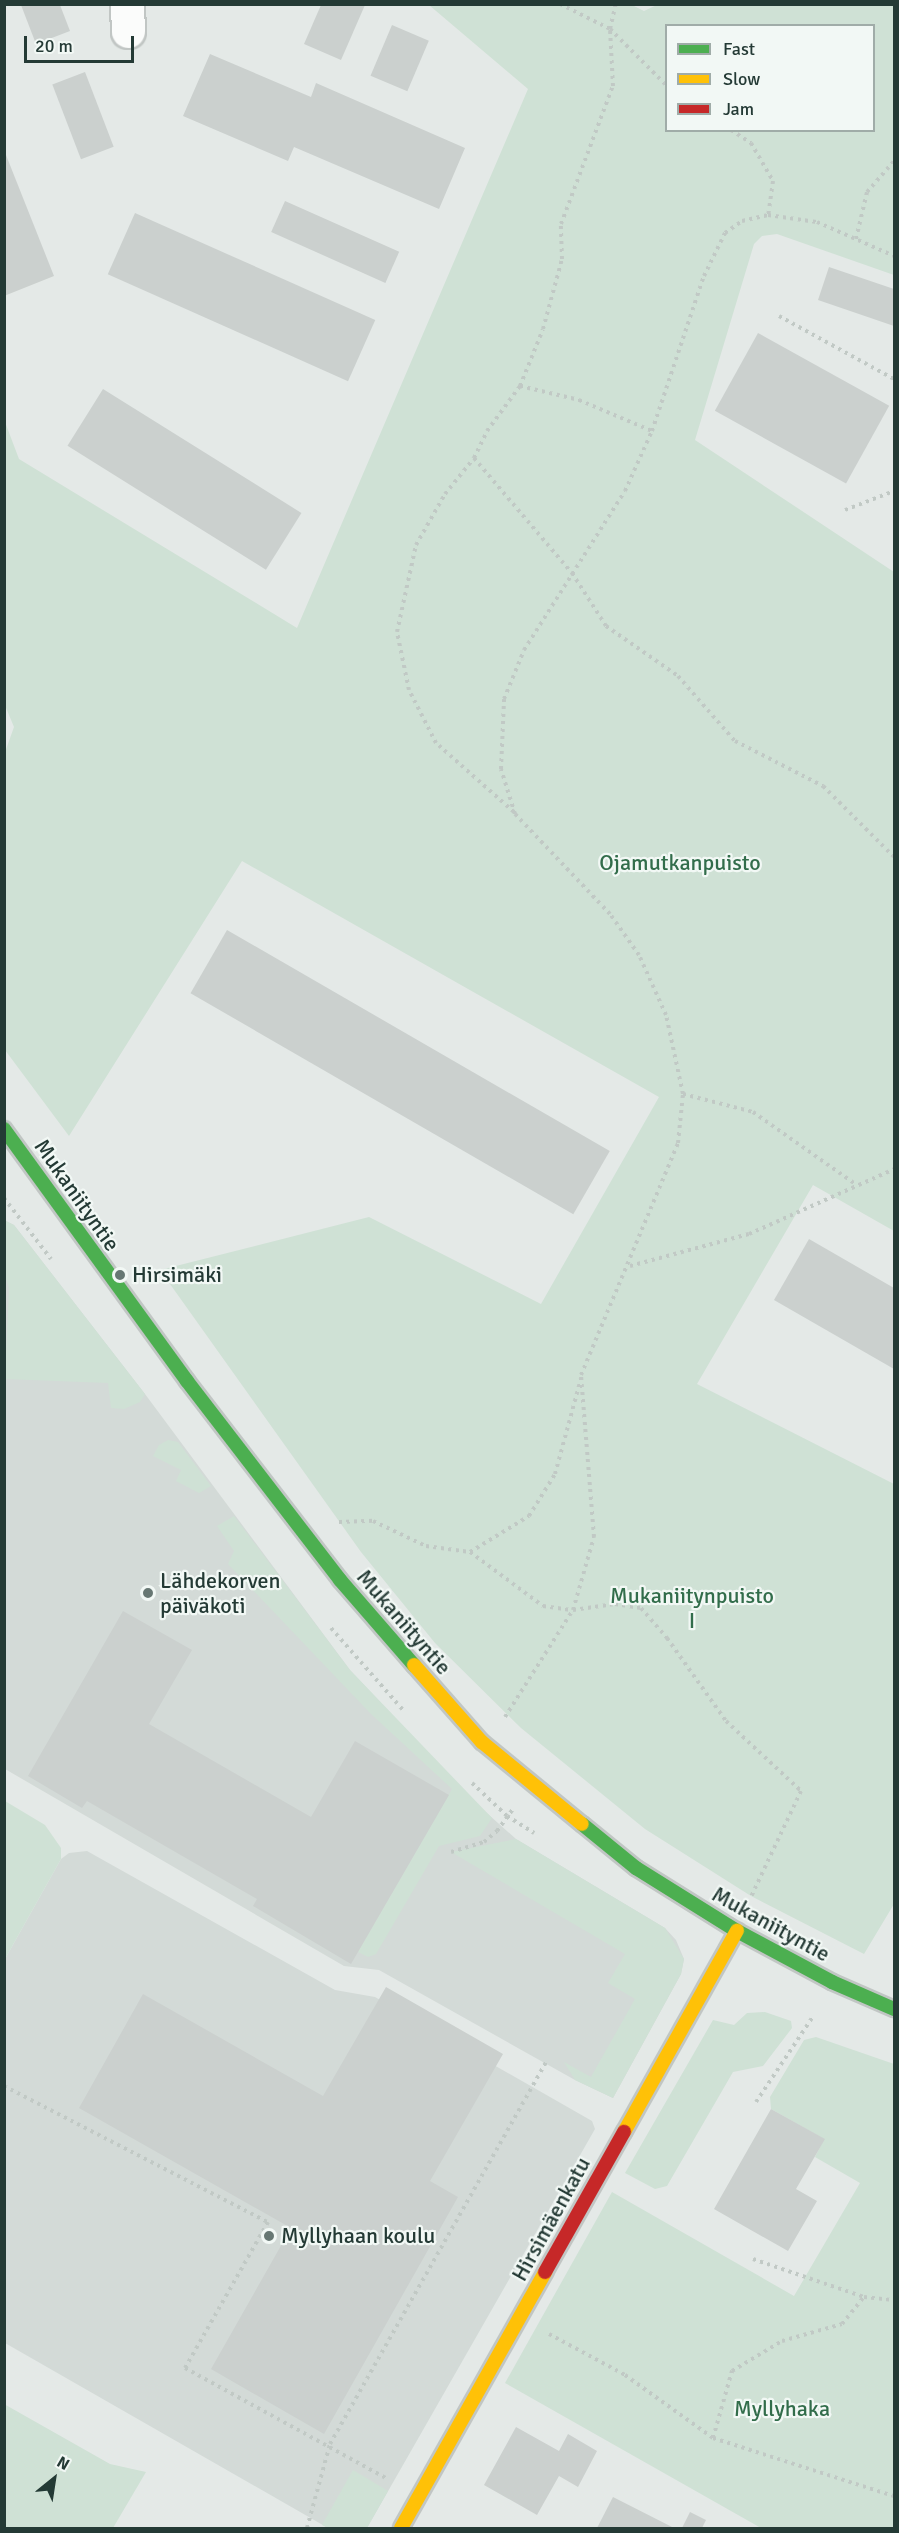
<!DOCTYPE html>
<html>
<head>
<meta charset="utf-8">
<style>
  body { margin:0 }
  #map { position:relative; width:899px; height:2533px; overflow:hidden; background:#e4e9e7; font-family:Signika,sans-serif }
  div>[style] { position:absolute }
  .built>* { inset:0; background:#d3dad7 }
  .green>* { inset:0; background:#cfe1d5 }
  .building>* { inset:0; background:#cbd0ce; transform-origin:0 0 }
  .path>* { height:4px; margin-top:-2px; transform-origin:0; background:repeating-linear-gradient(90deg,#c1c9c5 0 3px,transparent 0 7.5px) }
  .roads { filter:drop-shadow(2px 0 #c1c6c4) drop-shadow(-2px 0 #c1c6c4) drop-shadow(0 2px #c1c6c4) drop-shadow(0 -2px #c1c6c4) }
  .street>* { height:33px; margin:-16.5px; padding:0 16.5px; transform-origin:16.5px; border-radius:16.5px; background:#fbfcfb }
  .fast>* { height:14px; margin:-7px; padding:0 7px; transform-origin:7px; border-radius:7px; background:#4caf50 }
  .slow>* { height:14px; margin:-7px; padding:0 7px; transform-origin:7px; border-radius:7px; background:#ffc107 }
  .jam>* { height:14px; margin:-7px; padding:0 7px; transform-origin:7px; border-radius:7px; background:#c62828 }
  .dots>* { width:16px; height:16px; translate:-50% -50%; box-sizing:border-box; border:3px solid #f2f8f5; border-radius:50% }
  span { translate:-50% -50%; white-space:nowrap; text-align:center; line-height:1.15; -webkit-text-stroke:4.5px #f2f8f5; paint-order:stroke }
  .park-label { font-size:22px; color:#326d4b }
  .street-label { font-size:22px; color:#243a35 }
  .poi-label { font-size:22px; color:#243a35 }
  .left { translate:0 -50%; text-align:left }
  .frame { position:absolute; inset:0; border:6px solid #243a35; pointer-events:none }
  .legend { position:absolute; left:665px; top:24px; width:210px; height:108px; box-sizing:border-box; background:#f2f8f5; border:2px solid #a0aca8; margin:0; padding:8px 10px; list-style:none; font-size:18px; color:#243a35 }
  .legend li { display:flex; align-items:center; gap:12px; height:30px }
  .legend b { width:30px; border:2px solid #a0aca8 }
  .north { position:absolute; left:24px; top:2449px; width:60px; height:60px; -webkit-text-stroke:4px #f2f8f5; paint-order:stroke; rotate:30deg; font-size:16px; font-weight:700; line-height:24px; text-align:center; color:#243a35 }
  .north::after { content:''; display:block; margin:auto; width:21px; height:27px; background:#243a35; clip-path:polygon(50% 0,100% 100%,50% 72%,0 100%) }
  .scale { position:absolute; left:24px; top:36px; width:110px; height:27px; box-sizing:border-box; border:3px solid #243a35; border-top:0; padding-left:8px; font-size:18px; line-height:21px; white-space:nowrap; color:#243a35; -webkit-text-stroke:4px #f2f8f5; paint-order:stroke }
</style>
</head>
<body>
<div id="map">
  <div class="built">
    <div style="clip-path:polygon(6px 1221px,14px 1225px,145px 1394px,350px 1670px,470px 1798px,516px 1839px,665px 1928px,676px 1940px,684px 1959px,681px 1974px,613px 2098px,575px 2080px,379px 1970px,344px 1966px,5px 1769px)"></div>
    <div style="clip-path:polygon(87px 1851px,335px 1990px,375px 1997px,592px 2121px,595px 2129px,367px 2528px,328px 2528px,5px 2343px,5px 1959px,61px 1859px,69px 1853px)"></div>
  </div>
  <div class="green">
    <div style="clip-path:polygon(evenodd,630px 4px,644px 11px,659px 4px,894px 5px,894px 275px,777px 234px,762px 236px,754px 244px,695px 440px,894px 572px,894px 1231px,813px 1185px,697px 1384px,894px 1484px,894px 1904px,864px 1954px,751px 1896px,645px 1829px,521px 1728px,435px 1643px,361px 1552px,160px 1270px,369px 1217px,541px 1304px,659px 1097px,242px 861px,69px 1136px,5px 1050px,4px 755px,14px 727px,4px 703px,5px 422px,19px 459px,297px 628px,528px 89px,429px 5px,630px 4px,666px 26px,874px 26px,874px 130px,666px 130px,666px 26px)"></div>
    <div style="clip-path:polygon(6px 1221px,14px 1225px,145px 1394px,140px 1402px,124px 1409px,111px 1408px,108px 1383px,5px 1379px,9px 1288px,4px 1273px)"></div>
    <div style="clip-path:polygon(168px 1440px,178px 1442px,211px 1486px,199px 1493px,176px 1481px,181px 1470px,153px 1456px,159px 1445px)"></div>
    <div style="clip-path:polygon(234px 1516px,350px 1670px,492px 1818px,480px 1836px,439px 1846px,376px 1954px,368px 1957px,358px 1952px,452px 1789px,370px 1713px,228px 1564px,234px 1551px,217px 1526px)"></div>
    <div style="clip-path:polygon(5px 1801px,45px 1825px,61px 1848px,61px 1859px,5px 1959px)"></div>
    <div style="clip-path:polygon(516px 1839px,665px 1928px,684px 1959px,681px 1974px,613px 2098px,575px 2080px,564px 2062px,591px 2077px,635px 1999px,608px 1983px,625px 1954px,451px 1852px)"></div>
    <div style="clip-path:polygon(765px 2012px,791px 2021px,792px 2028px,763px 2066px,733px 2072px,667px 2186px,655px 2189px,625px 2173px,713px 2020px,734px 2025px,747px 2013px)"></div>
    <div style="clip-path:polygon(816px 2037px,894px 2064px,894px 2528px,761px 2528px,505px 2383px,612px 2192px,794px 2296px,860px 2183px,815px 2157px,824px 2139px,771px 2109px,770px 2097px,804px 2040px)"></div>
    <div style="clip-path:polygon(4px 2404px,110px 2464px,146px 2472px,113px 2528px,5px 2528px)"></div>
    <div style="clip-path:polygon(353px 2470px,388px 2491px,367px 2528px,328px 2528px,322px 2525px)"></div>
  </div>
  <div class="building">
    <div style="clip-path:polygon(21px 5px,60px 5px,70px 31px,36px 44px)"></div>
    <div style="clip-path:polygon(321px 5px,365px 5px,341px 60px,304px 44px)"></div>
    <div style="left:392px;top:25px;width:40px;height:55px;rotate:23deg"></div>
    <div style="clip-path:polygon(210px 54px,311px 97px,316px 83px,465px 148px,439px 209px,294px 147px,288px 161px,183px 116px)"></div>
    <div style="left:85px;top:72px;width:80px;height:35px;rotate:69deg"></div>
    <div style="clip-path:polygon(4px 150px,54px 276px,4px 296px)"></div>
    <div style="left:285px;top:201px;width:125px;height:34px;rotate:24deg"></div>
    <div style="left:135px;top:213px;width:263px;height:67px;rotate:24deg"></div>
    <div style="clip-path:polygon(829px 267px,894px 289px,894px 326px,818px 300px)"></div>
    <div style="left:758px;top:333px;width:150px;height:89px;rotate:29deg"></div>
    <div style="left:103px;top:389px;width:234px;height:67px;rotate:32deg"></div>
    <div style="left:227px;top:930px;width:442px;height:73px;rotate:30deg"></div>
    <div style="clip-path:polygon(809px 1239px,894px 1288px,894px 1369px,774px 1300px)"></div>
    <div style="clip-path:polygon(123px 1611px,192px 1650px,149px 1724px,311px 1817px,355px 1741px,449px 1795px,351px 1964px,253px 1906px,257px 1899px,87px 1801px,82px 1808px,28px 1776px)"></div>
    <div style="clip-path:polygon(386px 1987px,503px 2054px,430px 2181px,458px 2197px,324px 2434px,211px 2369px,291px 2228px,79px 2108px,143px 1994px,323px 2096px)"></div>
    <div style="clip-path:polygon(771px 2109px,825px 2139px,796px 2189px,817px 2201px,788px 2251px,714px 2209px)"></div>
    <div style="clip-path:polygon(516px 2427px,559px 2451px,568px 2434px,597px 2451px,578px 2487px,559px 2476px,537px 2515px,484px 2485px)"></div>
    <div style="clip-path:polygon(613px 2497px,674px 2528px,597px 2528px)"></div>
    <div style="clip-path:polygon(690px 2512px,706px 2520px,702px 2528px,682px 2528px)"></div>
  </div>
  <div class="path">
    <div style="left:560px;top:4px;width:56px;rotate:26.6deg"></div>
    <div style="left:610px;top:29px;width:79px;rotate:45deg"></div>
    <div style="left:731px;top:130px;width:24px;rotate:33deg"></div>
    <div style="left:751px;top:143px;width:44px;rotate:59.9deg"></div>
    <div style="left:773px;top:181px;width:34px;rotate:98deg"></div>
    <div style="left:856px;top:239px;width:48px;rotate:-76.8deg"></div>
    <div style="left:867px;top:192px;width:41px;rotate:-48.9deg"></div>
    <div style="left:779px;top:316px;width:131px;rotate:28.7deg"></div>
    <div style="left:520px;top:386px;width:61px;rotate:13.3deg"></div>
    <div style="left:579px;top:400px;width:79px;rotate:23deg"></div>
    <div style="left:474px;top:458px;width:30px;rotate:-64deg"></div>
    <div style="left:487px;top:431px;width:56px;rotate:-53.7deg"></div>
    <div style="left:520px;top:386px;width:61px;rotate:-68deg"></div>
    <div style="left:543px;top:329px;width:73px;rotate:-74.8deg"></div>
    <div style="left:562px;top:259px;width:35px;rotate:-92deg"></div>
    <div style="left:561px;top:224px;width:147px;rotate:-69.4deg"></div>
    <div style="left:613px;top:86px;width:57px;rotate:-93deg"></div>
    <div style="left:610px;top:29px;width:26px;rotate:-77deg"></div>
    <div style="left:845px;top:510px;width:53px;rotate:-21.2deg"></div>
    <div style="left:514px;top:812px;width:104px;rotate:-138.5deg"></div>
    <div style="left:436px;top:743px;width:59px;rotate:-117deg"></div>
    <div style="left:409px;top:690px;width:59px;rotate:-101.7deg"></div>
    <div style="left:397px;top:632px;width:89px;rotate:-77.7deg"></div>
    <div style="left:416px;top:545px;width:59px;rotate:-60.4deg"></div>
    <div style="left:445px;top:494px;width:46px;rotate:-51.1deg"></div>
    <div style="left:474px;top:458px;width:151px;rotate:49.6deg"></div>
    <div style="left:572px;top:573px;width:63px;rotate:57.3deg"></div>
    <div style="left:606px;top:626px;width:88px;rotate:34.8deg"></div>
    <div style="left:678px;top:676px;width:86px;rotate:48.8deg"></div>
    <div style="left:735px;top:741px;width:99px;rotate:27.1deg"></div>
    <div style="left:823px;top:786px;width:100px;rotate:45deg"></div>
    <div style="left:683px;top:1094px;width:72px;rotate:14.4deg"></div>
    <div style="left:753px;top:1112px;width:127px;rotate:35.1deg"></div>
    <div style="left:4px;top:1198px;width:77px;rotate:52.4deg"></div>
    <div style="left:630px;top:1266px;width:123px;rotate:-15.1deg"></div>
    <div style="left:749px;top:1234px;width:159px;rotate:-24.1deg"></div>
    <div style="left:339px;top:1522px;width:34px;rotate:-2deg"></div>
    <div style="left:373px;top:1521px;width:59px;rotate:25.3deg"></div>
    <div style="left:426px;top:1546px;width:44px;rotate:7.8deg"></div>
    <div style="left:470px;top:1552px;width:91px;rotate:36.5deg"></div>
    <div style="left:543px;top:1606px;width:30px;rotate:8deg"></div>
    <div style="left:573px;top:1610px;width:42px;rotate:-8.1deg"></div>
    <div style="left:615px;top:1604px;width:26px;rotate:9deg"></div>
    <div style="left:641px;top:1608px;width:40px;rotate:49deg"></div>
    <div style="left:667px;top:1638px;width:102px;rotate:54.6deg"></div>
    <div style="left:726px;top:1721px;width:103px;rotate:43deg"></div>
    <div style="left:801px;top:1791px;width:117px;rotate:115.3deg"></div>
    <div style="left:470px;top:1552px;width:69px;rotate:-31.4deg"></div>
    <div style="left:529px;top:1516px;width:49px;rotate:-58.2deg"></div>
    <div style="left:555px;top:1474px;width:99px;rotate:-74.8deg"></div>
    <div style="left:331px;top:1628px;width:109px;rotate:48.7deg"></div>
    <div style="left:505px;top:1717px;width:127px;rotate:-57.6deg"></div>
    <div style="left:573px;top:1610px;width:76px;rotate:-74deg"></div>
    <div style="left:594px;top:1537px;width:163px;rotate:-94.6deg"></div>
    <div style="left:581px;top:1375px;width:251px;rotate:-67.3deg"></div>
    <div style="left:678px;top:1143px;width:49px;rotate:-84.2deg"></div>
    <div style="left:683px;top:1094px;width:81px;rotate:-102.1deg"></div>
    <div style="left:666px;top:1015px;width:66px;rotate:-114.2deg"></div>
    <div style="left:639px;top:955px;width:50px;rotate:-125.3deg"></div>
    <div style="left:610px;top:914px;width:138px;rotate:-133.5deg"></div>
    <div style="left:515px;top:814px;width:47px;rotate:-107.3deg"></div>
    <div style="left:501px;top:769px;width:70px;rotate:-87.5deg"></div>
    <div style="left:504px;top:699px;width:53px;rotate:-67.8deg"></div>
    <div style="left:524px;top:650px;width:188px;rotate:-57.6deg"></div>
    <div style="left:625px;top:491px;width:66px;rotate:-65.8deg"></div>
    <div style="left:652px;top:431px;width:163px;rotate:-71.5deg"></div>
    <div style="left:704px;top:276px;width:48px;rotate:-64deg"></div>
    <div style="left:725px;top:233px;width:21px;rotate:-35deg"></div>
    <div style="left:742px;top:221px;width:27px;rotate:-13deg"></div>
    <div style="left:768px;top:215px;width:49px;rotate:8.1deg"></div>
    <div style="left:817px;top:222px;width:84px;rotate:23.8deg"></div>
    <div style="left:472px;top:1783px;width:48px;rotate:43.3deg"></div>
    <div style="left:507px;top:1816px;width:32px;rotate:32deg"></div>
    <div style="left:451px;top:1852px;width:34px;rotate:-17deg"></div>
    <div style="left:484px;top:1842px;width:17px;rotate:-40deg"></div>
    <div style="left:497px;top:1831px;width:26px;rotate:-54deg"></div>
    <div style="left:4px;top:2086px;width:297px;rotate:27.3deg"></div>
    <div style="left:268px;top:2222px;width:168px;rotate:119.6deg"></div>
    <div style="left:185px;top:2368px;width:231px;rotate:28.7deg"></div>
    <div style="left:756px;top:2102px;width:101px;rotate:-56.3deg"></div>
    <div style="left:753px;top:2259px;width:117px;rotate:18.9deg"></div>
    <div style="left:864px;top:2297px;width:30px;rotate:6deg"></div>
    <div style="left:549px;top:2334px;width:86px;rotate:28.3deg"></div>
    <div style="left:625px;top:2375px;width:108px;rotate:35.6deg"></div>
    <div style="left:713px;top:2438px;width:190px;rotate:17.8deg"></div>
    <div style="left:713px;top:2438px;width:70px;rotate:-74.2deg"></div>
    <div style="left:732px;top:2371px;width:58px;rotate:-31deg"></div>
    <div style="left:782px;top:2341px;width:62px;rotate:-15.8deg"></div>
    <div style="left:842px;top:2324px;width:35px;rotate:-51deg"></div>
    <div style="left:307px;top:2528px;width:87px;rotate:-74.7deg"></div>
    <div style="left:330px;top:2444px;width:442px;rotate:-60.5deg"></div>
  </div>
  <div class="roads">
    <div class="street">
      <div style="left:127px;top:4px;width:27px;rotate:88deg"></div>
    </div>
    <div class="fast">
      <div style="left:4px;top:1129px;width:311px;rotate:54deg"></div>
      <div style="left:187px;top:1381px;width:251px;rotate:52.4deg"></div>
      <div style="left:340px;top:1580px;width:113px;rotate:49deg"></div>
      <div style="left:582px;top:1824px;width:70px;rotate:39.2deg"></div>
      <div style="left:636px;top:1868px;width:119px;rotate:32deg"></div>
      <div style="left:737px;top:1931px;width:108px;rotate:28.2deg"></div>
      <div style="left:832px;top:1982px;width:68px;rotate:23.5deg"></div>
    </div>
    <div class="slow">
      <div style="left:414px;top:1665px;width:103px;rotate:48.6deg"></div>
      <div style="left:482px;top:1742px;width:129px;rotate:39.4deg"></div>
      <div style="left:624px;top:2132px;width:231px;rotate:-60.7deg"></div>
      <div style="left:401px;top:2528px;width:294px;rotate:-60.6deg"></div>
    </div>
    <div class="jam">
      <div style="left:545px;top:2272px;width:161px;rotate:-60.6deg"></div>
    </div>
  </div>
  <div class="dots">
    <div style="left:120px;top:1275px;background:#677773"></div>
    <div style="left:148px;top:1593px;background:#677773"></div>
    <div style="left:269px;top:2236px;background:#677773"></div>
  </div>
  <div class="park-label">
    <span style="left:680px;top:863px">Ojamutkanpuisto</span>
    <span style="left:692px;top:1608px">Mukaniitynpuisto<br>I</span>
    <span style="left:782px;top:2409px">Myllyhaka</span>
  </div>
  <div class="street-label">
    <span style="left:77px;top:1195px;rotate:55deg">Mukaniityntie</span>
    <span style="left:404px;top:1622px;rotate:49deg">Mukaniityntie</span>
    <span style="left:771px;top:1924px;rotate:29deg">Mukaniityntie</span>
    <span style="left:551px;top:2219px;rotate:-61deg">Hirsimäenkatu</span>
  </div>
  <div class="poi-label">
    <span class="left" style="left:132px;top:1275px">Hirsimäki</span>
    <span class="left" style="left:160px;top:1593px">Lähdekorven<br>päiväkoti</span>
    <span class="left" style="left:281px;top:2236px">Myllyhaan koulu</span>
  </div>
  <div class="frame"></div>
  <ul class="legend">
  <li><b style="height:8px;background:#4caf50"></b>Fast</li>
  <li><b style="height:8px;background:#ffc107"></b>Slow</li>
  <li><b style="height:8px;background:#c62828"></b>Jam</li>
  </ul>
  <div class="north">N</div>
  <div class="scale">20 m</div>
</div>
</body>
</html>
